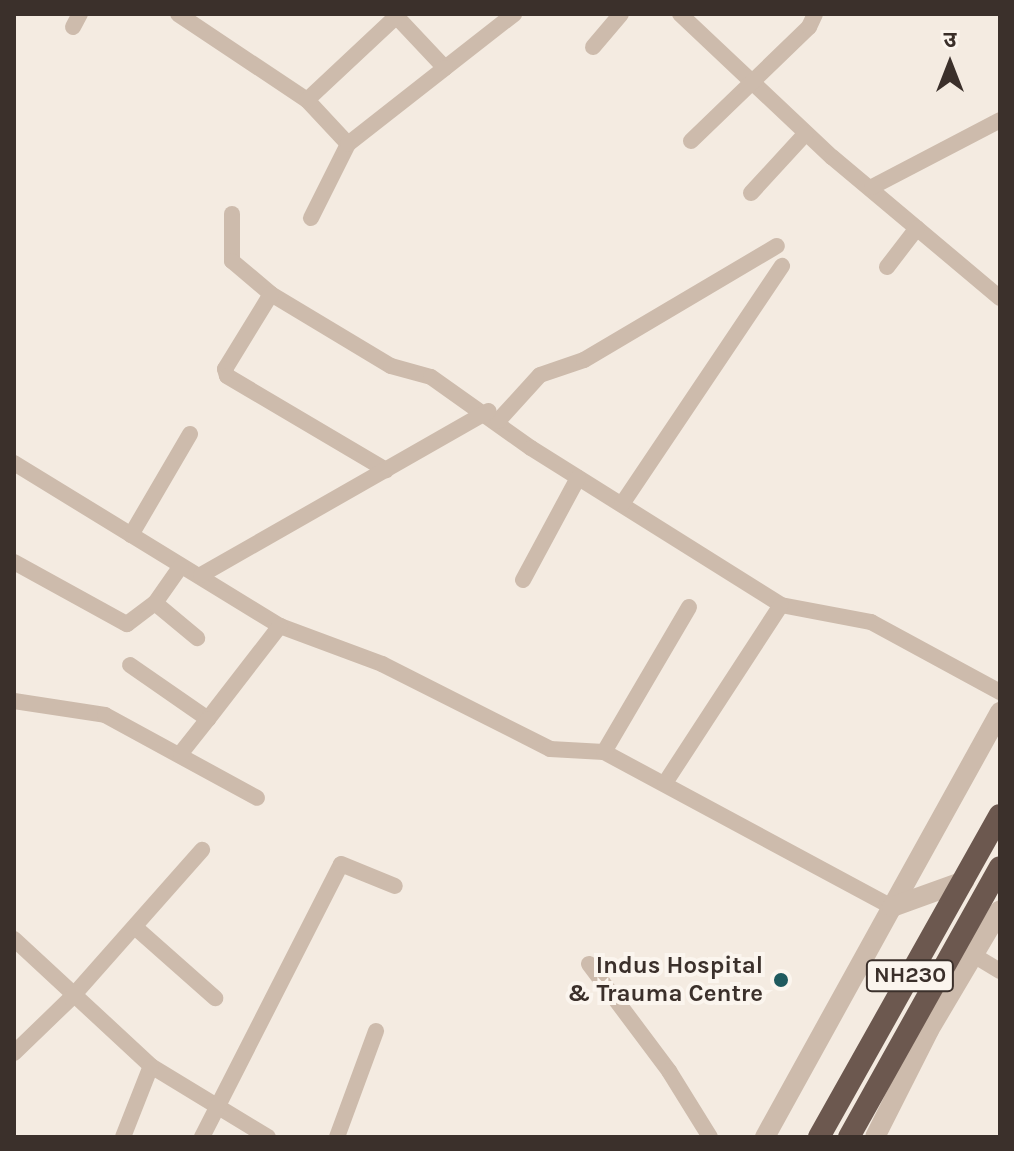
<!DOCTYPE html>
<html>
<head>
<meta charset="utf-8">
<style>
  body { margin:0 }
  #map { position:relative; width:1014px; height:1151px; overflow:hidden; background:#f4ebe1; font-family:Karla,"Noto Sans Devanagari",sans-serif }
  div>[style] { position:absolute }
  .minor>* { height:16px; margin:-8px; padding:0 8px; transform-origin:8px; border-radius:8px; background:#cdbbac }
  .tertiary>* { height:20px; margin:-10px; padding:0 10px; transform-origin:10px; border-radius:10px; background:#cdbbac }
  .trunk>* { height:22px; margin:-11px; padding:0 11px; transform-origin:11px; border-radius:11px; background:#6c584f }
  .dots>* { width:22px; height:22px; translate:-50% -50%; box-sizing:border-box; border:4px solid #fbf5ee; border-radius:50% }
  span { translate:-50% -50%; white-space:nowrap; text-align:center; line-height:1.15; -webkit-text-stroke:8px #fbf5ee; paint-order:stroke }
  .shield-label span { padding:2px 6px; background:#fbf5ee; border:2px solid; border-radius:6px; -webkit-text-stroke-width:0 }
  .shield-label { font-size:22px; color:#3b302b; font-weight:700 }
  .poi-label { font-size:24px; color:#3b302b; font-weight:700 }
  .right { translate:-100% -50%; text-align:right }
  .frame { position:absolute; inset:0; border:16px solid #3b302b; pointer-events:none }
  .north { position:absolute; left:910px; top:24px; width:80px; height:80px; -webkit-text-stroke:6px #fbf5ee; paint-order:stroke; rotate:0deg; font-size:22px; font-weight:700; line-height:32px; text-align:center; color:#3b302b }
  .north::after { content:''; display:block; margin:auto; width:28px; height:36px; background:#3b302b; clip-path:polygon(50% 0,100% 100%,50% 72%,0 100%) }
</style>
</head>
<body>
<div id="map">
  <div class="minor">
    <div style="left:178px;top:14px;width:155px;rotate:33.7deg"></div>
    <div style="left:307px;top:100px;width:60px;rotate:47deg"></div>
    <div style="left:680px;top:14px;width:209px;rotate:43.3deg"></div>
    <div style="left:832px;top:157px;width:219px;rotate:40deg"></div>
    <div style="left:396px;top:16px;width:71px;rotate:46.7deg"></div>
    <div style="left:445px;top:68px;width:88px;rotate:-38deg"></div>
    <div style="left:73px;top:27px;width:15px;rotate:-62deg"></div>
    <div style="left:593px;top:47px;width:43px;rotate:-49.7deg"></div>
    <div style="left:307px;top:100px;width:126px;rotate:-43.1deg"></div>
    <div style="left:691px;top:141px;width:164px;rotate:-44deg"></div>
    <div style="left:809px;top:27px;width:14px;rotate:-65deg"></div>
    <div style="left:872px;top:187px;width:144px;rotate:-27.6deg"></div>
    <div style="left:751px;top:193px;width:81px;rotate:-47.5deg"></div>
    <div style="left:232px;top:214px;width:47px;rotate:90deg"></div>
    <div style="left:232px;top:261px;width:51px;rotate:40.2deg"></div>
    <div style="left:271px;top:294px;width:140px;rotate:31deg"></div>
    <div style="left:391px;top:366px;width:41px;rotate:15.4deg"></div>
    <div style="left:431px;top:377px;width:123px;rotate:35.4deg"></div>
    <div style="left:531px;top:448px;width:295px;rotate:32.1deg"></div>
    <div style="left:781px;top:605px;width:92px;rotate:10.7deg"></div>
    <div style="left:871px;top:622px;width:147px;rotate:28.5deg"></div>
    <div style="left:311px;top:218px;width:83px;rotate:-63.4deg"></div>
    <div style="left:348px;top:144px;width:123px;rotate:-38.1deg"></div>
    <div style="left:887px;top:267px;width:49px;rotate:-52.4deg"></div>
    <div style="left:271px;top:294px;width:88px;rotate:121.5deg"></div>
    <div style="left:225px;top:369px;width:7px;rotate:74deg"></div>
    <div style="left:227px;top:376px;width:185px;rotate:30.6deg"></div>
    <div style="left:498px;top:421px;width:62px;rotate:-47.6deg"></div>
    <div style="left:540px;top:375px;width:46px;rotate:-18.8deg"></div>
    <div style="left:584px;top:360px;width:224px;rotate:-30.6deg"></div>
    <div style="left:14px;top:463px;width:312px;rotate:31.5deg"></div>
    <div style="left:280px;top:626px;width:109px;rotate:20.4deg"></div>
    <div style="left:382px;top:664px;width:188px;rotate:26.8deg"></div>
    <div style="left:550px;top:749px;width:54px;rotate:3.2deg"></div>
    <div style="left:604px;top:752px;width:327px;rotate:28.3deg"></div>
    <div style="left:622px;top:504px;width:287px;rotate:-56.1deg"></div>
    <div style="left:131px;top:535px;width:117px;rotate:-59.7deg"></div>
    <div style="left:14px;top:562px;width:129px;rotate:28.8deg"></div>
    <div style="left:127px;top:624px;width:35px;rotate:-37deg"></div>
    <div style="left:155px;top:603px;width:45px;rotate:-54.9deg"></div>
    <div style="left:201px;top:575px;width:331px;rotate:-29.7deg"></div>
    <div style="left:523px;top:580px;width:116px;rotate:-61.7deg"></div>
    <div style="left:155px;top:603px;width:55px;rotate:39.8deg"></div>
    <div style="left:130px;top:665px;width:95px;rotate:34.7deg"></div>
    <div style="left:208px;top:719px;width:118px;rotate:-52.3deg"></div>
    <div style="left:14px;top:701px;width:92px;rotate:8.7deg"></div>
    <div style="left:105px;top:715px;width:173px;rotate:28.6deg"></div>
    <div style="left:604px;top:752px;width:168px;rotate:-59.6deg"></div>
    <div style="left:181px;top:753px;width:43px;rotate:-51.5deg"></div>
    <div style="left:665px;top:783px;width:212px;rotate:-56.9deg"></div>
    <div style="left:136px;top:928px;width:106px;rotate:41.5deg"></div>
    <div style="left:14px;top:939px;width:187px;rotate:42.8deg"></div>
    <div style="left:151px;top:1066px;width:137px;rotate:31.3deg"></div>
    <div style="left:965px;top:950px;width:41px;rotate:31deg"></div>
    <div style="left:589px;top:964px;width:134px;rotate:53.2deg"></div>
    <div style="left:669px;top:1071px;width:78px;rotate:58.2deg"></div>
    <div style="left:14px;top:1053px;width:79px;rotate:-44deg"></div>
    <div style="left:71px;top:998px;width:198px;rotate:-48.5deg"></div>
    <div style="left:123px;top:1137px;width:76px;rotate:-68.5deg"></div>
    <div style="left:202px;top:1137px;width:306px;rotate:-63deg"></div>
    <div style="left:341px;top:864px;width:58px;rotate:22.2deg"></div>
    <div style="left:337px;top:1137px;width:113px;rotate:-69.8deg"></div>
  </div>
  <div class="tertiary">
    <div style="left:892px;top:907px;width:223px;rotate:-61deg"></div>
    <div style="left:765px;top:1137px;width:263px;rotate:-61.1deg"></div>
    <div style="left:892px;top:907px;width:77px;rotate:-19.9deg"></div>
    <div style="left:875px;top:1137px;width:120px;rotate:-63.2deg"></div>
    <div style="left:929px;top:1030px;width:139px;rotate:-59.4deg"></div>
  </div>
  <div class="trunk">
    <div style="left:819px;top:1137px;width:369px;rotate:-60.7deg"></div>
    <div style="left:849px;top:1137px;width:309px;rotate:-60.8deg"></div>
  </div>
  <div class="dots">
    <div style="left:781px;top:980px;background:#1f5a5e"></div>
  </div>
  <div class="shield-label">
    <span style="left:910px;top:976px">NH230</span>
  </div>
  <div class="poi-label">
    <span class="right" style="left:763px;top:980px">Indus Hospital<br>&amp; Trauma Centre</span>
  </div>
  <div class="frame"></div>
  <div class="north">उ</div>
</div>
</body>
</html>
